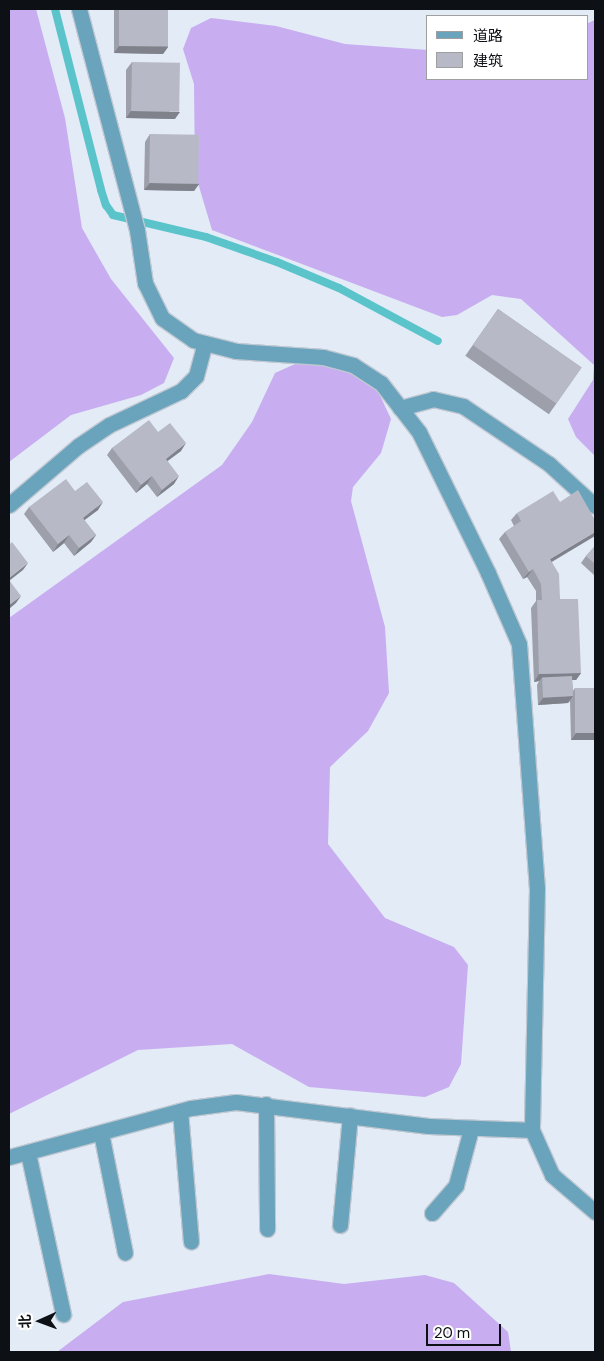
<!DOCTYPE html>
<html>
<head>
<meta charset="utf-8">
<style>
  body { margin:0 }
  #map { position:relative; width:604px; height:1361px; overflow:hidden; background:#e2ebf6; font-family:"DM Sans","Noto Sans SC",sans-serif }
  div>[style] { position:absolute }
  .forest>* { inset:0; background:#c8adf0 }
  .stream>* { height:8px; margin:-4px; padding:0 4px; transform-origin:4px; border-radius:4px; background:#5bc4cb }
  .roads { filter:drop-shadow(1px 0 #c0c8d2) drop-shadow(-1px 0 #c0c8d2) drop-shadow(0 1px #c0c8d2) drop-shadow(0 -1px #c0c8d2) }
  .minor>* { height:15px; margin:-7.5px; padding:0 7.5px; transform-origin:7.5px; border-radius:7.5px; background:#69a4bc }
  .wall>* { inset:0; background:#9da0aa; transform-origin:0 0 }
  .shaded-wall>* { inset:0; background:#80828b }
  .building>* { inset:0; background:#b7bac6; transform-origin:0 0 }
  span { translate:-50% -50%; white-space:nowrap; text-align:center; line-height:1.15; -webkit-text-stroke:5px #fff; paint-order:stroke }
  .frame { position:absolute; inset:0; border:10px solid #0d1014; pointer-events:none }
  .legend { position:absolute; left:426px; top:15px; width:162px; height:65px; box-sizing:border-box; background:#fff; border:1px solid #9e9fa1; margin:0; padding:6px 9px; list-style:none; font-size:15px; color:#0d1014 }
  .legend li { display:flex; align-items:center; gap:10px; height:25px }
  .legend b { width:25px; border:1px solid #9e9fa1 }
  .north { position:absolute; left:15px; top:1296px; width:50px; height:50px; -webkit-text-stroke:4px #fff; paint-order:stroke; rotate:268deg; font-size:14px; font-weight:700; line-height:20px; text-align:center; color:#0d1014 }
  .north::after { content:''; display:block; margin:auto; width:18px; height:22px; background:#0d1014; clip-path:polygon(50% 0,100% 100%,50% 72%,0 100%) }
  .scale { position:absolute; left:426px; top:1324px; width:75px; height:22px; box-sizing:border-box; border:2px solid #0d1014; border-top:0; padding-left:6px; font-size:15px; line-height:18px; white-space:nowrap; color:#0d1014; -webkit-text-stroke:4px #fff; paint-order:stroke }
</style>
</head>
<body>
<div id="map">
  <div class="forest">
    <div style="clip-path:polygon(9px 9px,36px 9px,65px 118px,82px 228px,111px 279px,174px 358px,164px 383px,141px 395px,71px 415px,9px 462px)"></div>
    <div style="clip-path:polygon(211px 18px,276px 26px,345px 44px,428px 50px,428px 79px,588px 79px,588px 23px,595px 20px,595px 456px,576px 437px,568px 419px,593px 380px,594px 365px,521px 299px,492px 295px,457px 315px,442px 317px,212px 230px,195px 173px,194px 84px,183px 49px,191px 28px)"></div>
    <div style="clip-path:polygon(322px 359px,353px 369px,377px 389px,391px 419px,381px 453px,353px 487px,351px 501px,385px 627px,389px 693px,368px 731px,330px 767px,328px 844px,385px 918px,454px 947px,468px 965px,461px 1064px,449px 1087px,425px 1097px,309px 1087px,232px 1044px,138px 1050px,9px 1114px,9px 618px,222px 465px,252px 422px,275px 373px,295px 364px)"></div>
    <div style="clip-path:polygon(269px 1274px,344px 1284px,425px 1275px,454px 1283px,508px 1332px,511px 1352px,57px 1352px,123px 1302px)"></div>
  </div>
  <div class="stream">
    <div style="left:55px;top:9px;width:187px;rotate:75.7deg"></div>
    <div style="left:101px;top:190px;width:16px;rotate:72deg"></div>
    <div style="left:106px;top:205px;width:12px;rotate:55deg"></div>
    <div style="left:113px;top:215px;width:96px;rotate:13.3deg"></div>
    <div style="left:206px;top:237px;width:75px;rotate:19.4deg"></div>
    <div style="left:277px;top:262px;width:67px;rotate:22.8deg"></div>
    <div style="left:339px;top:288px;width:112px;rotate:28.2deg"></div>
  </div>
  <div class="roads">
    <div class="minor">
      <div style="left:79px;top:9px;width:228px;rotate:75.3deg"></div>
      <div style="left:137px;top:230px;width:54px;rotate:81.4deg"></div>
      <div style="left:145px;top:283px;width:39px;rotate:64deg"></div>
      <div style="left:162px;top:318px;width:38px;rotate:35deg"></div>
      <div style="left:193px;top:340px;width:44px;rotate:14.3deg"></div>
      <div style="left:236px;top:351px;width:87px;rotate:3.9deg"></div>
      <div style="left:323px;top:357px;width:31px;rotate:15deg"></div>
      <div style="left:353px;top:365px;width:33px;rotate:33deg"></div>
      <div style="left:381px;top:383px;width:62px;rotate:52.2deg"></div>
      <div style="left:419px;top:432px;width:157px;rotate:63.9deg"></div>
      <div style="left:488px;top:573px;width:77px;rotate:66.4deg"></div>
      <div style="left:519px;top:644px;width:245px;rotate:85.8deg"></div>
      <div style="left:537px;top:888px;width:242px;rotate:91.2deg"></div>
      <div style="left:532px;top:1130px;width:49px;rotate:66deg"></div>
      <div style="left:552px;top:1175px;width:57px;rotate:40.7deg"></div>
      <div style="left:400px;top:408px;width:34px;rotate:-15deg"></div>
      <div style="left:433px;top:399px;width:31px;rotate:13deg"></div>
      <div style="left:463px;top:406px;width:104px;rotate:34deg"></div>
      <div style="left:549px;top:464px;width:62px;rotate:42.4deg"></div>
      <div style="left:9px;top:505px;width:91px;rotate:-40.5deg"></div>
      <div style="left:78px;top:446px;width:37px;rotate:-34deg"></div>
      <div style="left:109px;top:425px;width:80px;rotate:-25.3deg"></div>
      <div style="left:181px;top:391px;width:21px;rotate:-45deg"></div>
      <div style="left:196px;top:376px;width:34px;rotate:-75deg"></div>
      <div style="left:266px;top:1104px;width:125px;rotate:89.5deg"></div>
      <div style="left:180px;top:1111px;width:131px;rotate:85.2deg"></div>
      <div style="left:101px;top:1133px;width:122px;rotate:78.7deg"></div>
      <div style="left:28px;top:1153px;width:165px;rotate:77.7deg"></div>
      <div style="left:9px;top:1157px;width:188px;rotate:-15.1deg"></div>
      <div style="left:191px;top:1108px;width:45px;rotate:-7.6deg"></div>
      <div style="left:236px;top:1102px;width:194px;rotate:7.1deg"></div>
      <div style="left:429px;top:1126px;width:103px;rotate:2.2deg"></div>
      <div style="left:432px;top:1213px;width:37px;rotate:-49deg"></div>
      <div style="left:456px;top:1185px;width:58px;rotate:-75deg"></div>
      <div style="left:340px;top:1225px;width:110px;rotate:-84.8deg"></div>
    </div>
  </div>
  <div class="wall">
    <div style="clip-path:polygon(114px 9px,168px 9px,168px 47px,163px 54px,114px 53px)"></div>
    <div style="clip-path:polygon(132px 62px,175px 119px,126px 118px,126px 70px)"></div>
    <div style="clip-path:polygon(150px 134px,199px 184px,194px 191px,144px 190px,145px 142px)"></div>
    <div style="left:498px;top:309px;width:102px;height:57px;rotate:35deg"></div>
    <div style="clip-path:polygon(158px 432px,181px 451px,167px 461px,174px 484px,157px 497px,147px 484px,136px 493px,107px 455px,112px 448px)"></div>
    <div style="clip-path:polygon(75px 491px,98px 510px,84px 520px,96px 535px,91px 542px,74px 556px,64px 543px,53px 552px,24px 514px,29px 507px)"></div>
    <div style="clip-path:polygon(517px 513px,552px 562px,560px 599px,581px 673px,576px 680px,572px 680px,573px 691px,575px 688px,595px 740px,571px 740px,570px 701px,568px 703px,538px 705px,537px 685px,539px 681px,534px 682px,531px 608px,536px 601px,536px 591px,527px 577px,523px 579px,499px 539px,505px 532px,514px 526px,511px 520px)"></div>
    <div style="clip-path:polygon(595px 546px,595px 576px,581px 563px,586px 556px)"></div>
  </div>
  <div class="shaded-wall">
    <div style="clip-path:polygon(119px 46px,168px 47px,163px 54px,114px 53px)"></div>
    <div style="clip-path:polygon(131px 111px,180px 112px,175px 119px,126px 118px)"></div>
    <div style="clip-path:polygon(150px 183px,199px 184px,194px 191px,144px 190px)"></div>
    <div style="clip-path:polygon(186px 443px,181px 451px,161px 466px,166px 459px)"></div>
    <div style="clip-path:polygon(152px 476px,147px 484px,136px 493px,141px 485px)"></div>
    <div style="clip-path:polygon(179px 476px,174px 484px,157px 497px,162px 490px)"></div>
    <div style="clip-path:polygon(103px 502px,98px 510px,78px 525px,83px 518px)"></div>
    <div style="clip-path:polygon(595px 532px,595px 536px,545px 566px,550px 559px)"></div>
    <div style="clip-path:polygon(69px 535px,64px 543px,53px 552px,58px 544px)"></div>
    <div style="clip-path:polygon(96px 535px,91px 542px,74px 556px,79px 548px)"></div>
    <div style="clip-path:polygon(28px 563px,23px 570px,9px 581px,9px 578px)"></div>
    <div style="clip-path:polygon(533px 569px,527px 577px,523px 579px,529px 572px)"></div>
    <div style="clip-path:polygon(21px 596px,16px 603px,9px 609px,9px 605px)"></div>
    <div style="clip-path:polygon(581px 673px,576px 680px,542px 681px,542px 678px,539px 681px,534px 682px,539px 674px)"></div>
    <div style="clip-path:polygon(573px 696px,568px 703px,538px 705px,543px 698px)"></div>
    <div style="clip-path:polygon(576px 733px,595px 733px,595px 740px,571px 740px)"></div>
  </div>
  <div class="building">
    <div style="left:119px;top:9px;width:49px;height:37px"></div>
    <div style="left:132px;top:62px;width:48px;height:49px;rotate:1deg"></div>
    <div style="left:150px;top:134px;width:49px;height:49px;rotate:1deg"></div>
    <div style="left:498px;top:309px;width:102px;height:44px;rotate:35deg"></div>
    <div style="clip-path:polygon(149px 420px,158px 432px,170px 423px,186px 443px,166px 459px,179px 476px,162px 490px,152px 476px,141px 485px,112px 448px)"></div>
    <div style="clip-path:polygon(66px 479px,75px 491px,87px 482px,103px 502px,83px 518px,96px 535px,79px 548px,69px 535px,58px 544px,29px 507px)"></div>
    <div style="clip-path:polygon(578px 490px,595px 520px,595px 532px,550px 559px,559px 574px,560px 599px,578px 599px,581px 673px,539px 674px,537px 600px,542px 600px,541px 584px,533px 569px,529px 572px,505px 532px,521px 521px,517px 513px,553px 491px,560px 502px)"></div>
    <div style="clip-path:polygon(12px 542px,28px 563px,9px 578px,9px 545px)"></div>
    <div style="clip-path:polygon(595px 546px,595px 564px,586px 556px)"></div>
    <div style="clip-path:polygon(9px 580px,21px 596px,9px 605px)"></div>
    <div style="left:572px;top:676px;width:20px;height:30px;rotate:87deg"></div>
    <div style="left:575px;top:688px;width:20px;height:45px"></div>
  </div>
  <div class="frame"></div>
  <ul class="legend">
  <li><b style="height:6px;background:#69a4bc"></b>道路</li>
  <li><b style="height:14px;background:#b7bac6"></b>建筑</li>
  </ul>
  <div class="north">北</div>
  <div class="scale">20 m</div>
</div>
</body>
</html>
